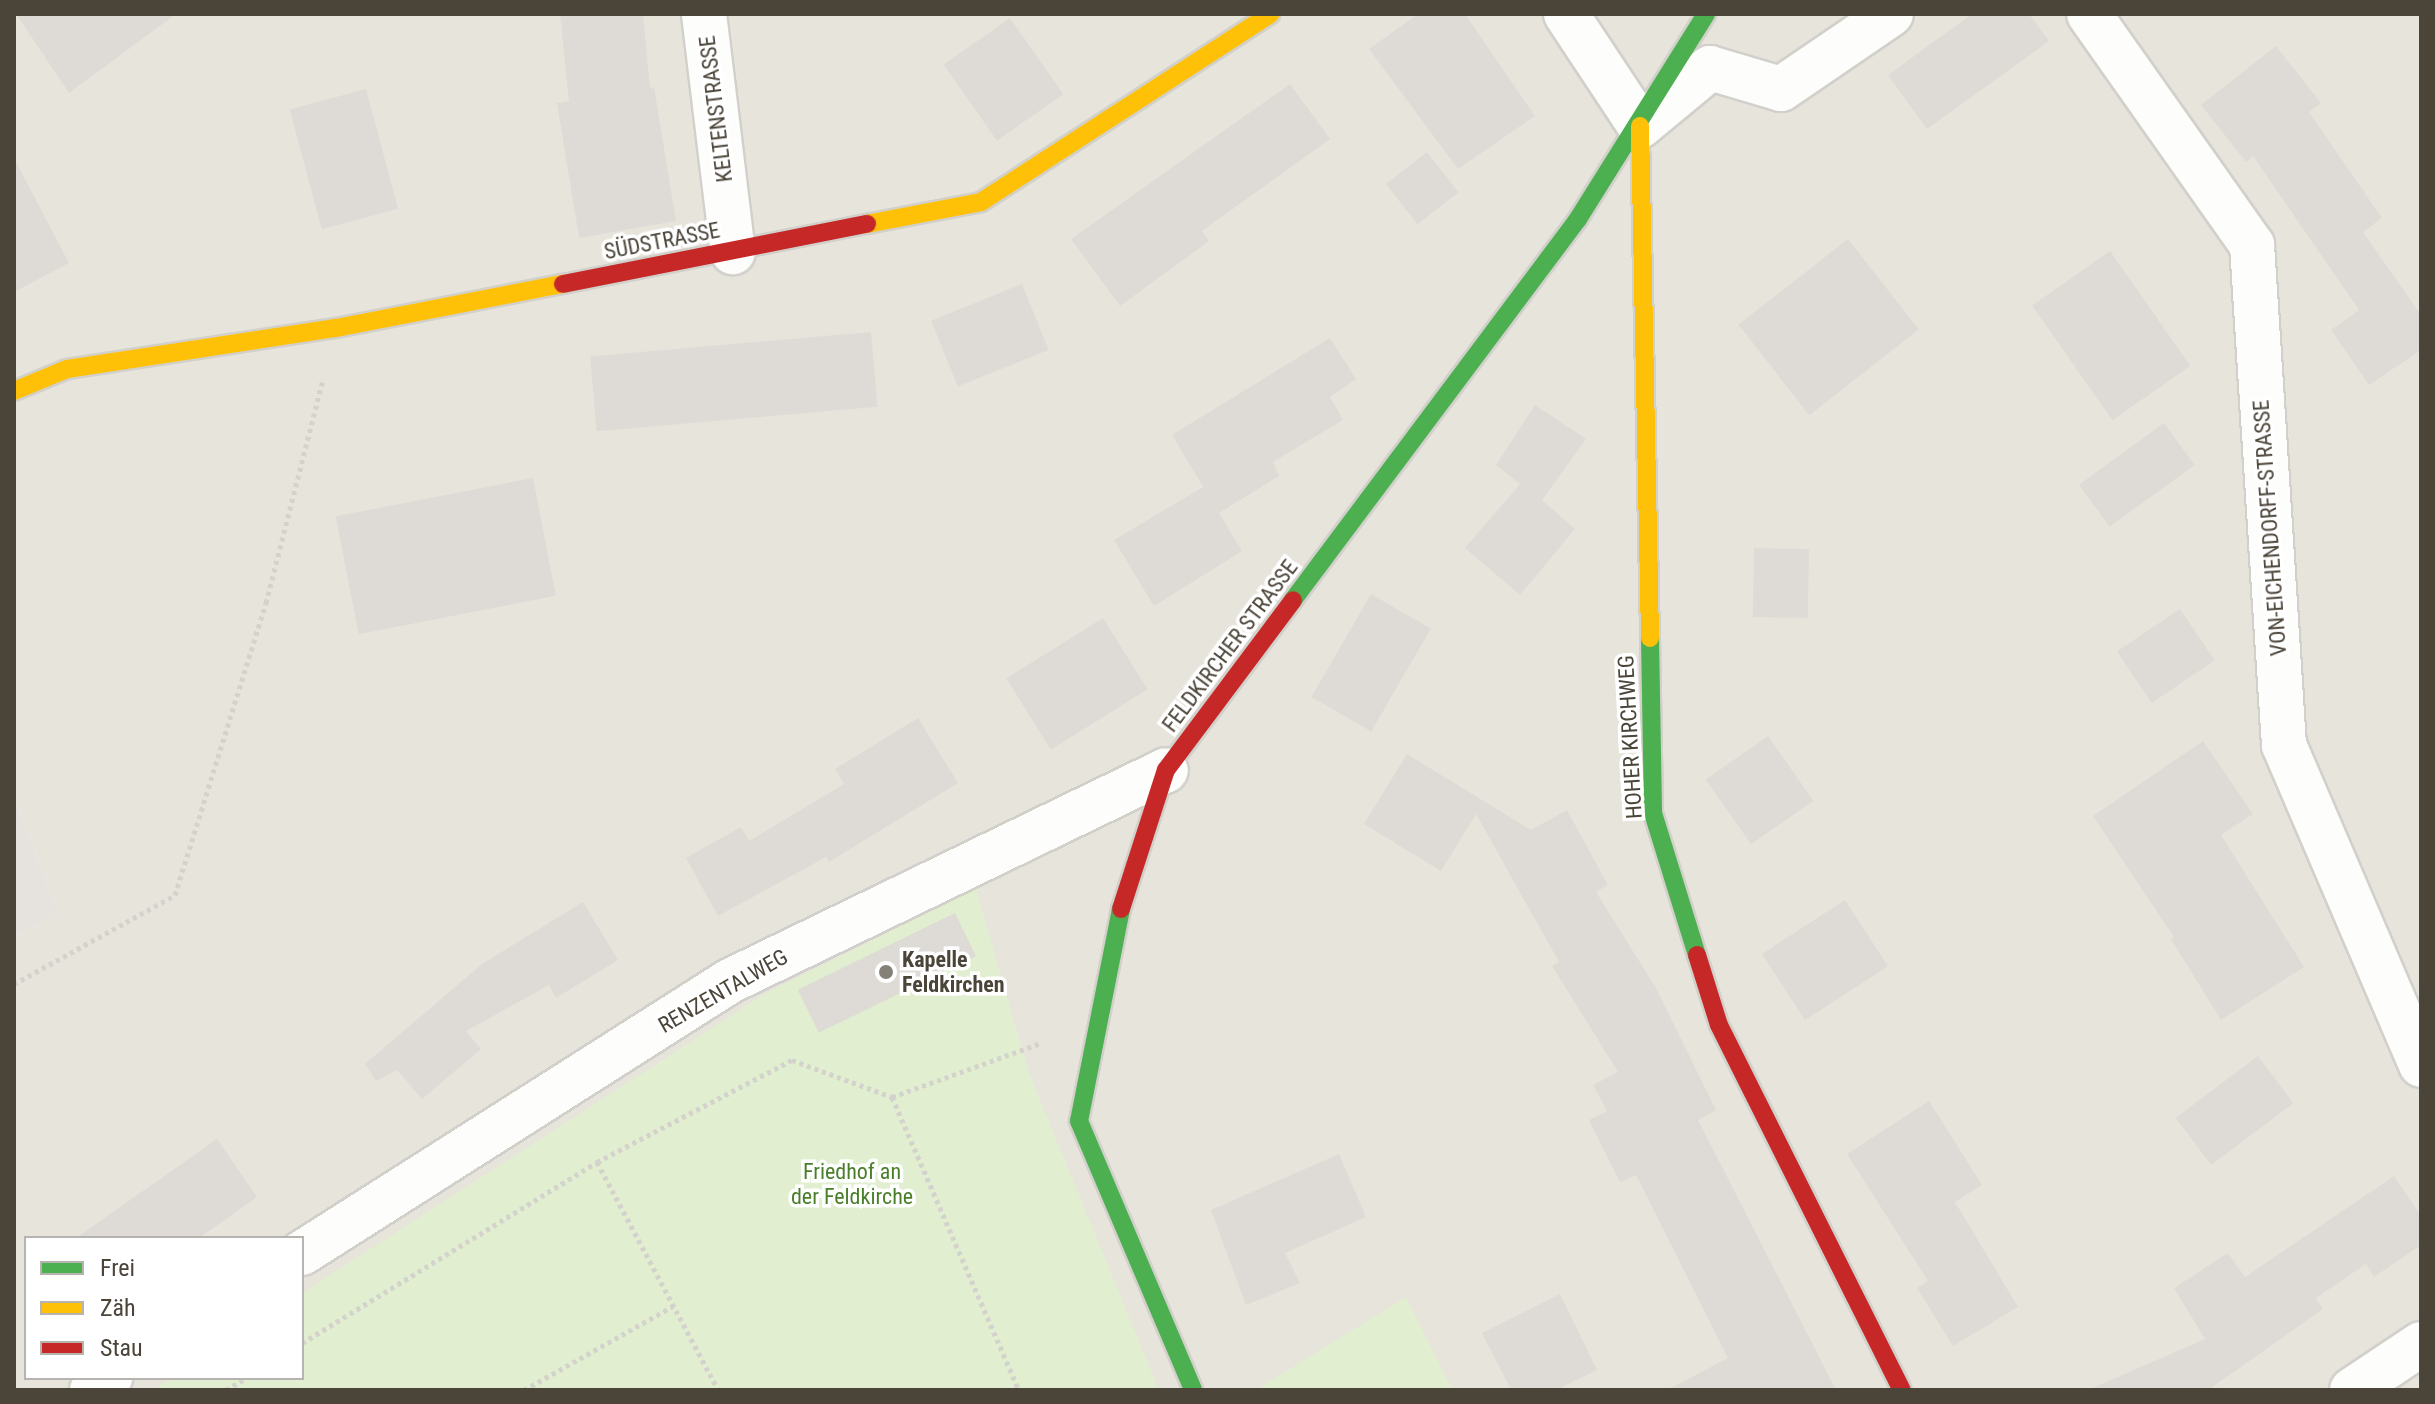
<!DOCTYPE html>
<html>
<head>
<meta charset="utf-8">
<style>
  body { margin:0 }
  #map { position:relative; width:2435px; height:1404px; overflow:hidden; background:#f4f2ee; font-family:"Roboto Condensed",sans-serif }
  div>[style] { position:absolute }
  .residential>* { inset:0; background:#e7e4dc }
  .industrial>* { inset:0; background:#e6e2de }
  .green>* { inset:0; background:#e1eecf }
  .building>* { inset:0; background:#dedbd6; transform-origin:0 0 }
  .path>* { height:5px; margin-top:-2.5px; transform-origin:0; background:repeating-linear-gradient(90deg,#d3d2cc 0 4px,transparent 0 8px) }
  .roads { filter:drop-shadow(2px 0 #d2d0cb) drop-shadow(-2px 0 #d2d0cb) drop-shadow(0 2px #d2d0cb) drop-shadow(0 -2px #d2d0cb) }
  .street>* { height:44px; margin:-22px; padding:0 22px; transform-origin:22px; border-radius:22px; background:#fdfdfc }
  .fast>* { height:18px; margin:-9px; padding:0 9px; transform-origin:9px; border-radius:9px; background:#4caf50 }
  .slow>* { height:18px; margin:-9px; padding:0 9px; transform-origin:9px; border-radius:9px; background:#ffc107 }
  .jam>* { height:18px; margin:-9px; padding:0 9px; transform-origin:9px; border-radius:9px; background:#c62828 }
  .dots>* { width:22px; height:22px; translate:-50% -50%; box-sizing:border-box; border:4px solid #fff; border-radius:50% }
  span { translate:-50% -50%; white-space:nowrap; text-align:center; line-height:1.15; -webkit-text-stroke:7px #fff; paint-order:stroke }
  .street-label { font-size:22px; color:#4b4439 }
  .poi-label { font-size:22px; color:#4b4439; font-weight:700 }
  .left { translate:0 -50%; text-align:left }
  .park-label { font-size:22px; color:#4a7f2a }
  .frame { position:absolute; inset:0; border:16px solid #4b4439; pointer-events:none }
  .legend { position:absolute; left:24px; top:1236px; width:280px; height:144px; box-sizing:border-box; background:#fff; border:2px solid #b7b4b0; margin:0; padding:10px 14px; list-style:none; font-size:24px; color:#4b4439 }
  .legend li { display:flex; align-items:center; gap:16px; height:40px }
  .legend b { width:40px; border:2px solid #b7b4b0 }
</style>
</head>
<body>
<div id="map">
  <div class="residential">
    <div style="clip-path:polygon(evenodd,14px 14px,2421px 14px,2421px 1390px,14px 1390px,14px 937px,58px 912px,14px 797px,14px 14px,26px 1238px,302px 1238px,302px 1378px,26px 1378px,26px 1238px)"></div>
  </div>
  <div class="industrial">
    <div style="clip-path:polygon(14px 797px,58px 912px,14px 937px)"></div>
  </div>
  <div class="green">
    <div style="clip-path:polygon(976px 889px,1029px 1073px,1159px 1390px,153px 1390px,171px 1378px,302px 1378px,302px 1293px,768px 992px)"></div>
    <div style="clip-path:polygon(1406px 1297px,1452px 1390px,1256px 1390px)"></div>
  </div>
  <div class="building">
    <div style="clip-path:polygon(16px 14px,176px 14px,69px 93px)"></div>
    <div style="clip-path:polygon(560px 14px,643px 14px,650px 88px,654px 87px,676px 221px,579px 238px,557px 103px,569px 101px)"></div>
    <div style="clip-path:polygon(1418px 14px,1465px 14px,1535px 116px,1458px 169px,1369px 49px)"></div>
    <div style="clip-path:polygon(1972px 14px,2029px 14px,2049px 41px,1927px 129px,1888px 75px)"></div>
    <div style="left:1010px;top:18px;width:93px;height:81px;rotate:55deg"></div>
    <div style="clip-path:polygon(2276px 46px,2321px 103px,2309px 112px,2382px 218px,2363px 232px,2421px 315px,2421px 350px,2369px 385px,2331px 330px,2359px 310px,2253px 156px,2246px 162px,2201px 105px)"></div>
    <div style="clip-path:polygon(1290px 84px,1330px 139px,1202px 231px,1209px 241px,1120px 306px,1071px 239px)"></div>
    <div style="left:366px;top:89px;width:124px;height:79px;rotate:75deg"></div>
    <div style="left:1427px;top:152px;width:51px;height:52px;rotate:52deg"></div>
    <div style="clip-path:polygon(14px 158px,69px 263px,14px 292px)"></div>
    <div style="left:1848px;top:239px;width:115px;height:139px;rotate:52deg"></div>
    <div style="left:2110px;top:251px;width:140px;height:95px;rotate:55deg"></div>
    <div style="left:1022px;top:284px;width:71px;height:98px;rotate:68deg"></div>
    <div style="left:871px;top:332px;width:75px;height:282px;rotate:85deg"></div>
    <div style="clip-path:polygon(1330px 338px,1356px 379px,1330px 397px,1343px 420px,1273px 462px,1279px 476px,1219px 513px,1242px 551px,1154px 606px,1114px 540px,1203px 487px,1208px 495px,1172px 435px)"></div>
    <div style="clip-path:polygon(1535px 405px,1586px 439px,1542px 500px,1575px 529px,1520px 595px,1465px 548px,1520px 484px,1496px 465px)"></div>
    <div style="left:2164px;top:423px;width:52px;height:105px;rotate:54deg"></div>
    <div style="left:533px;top:478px;width:120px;height:201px;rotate:79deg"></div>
    <div style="left:1754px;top:548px;width:55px;height:69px;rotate:1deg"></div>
    <div style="left:1371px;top:594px;width:69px;height:119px;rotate:30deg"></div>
    <div style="left:2180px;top:609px;width:62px;height:76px;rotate:56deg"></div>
    <div style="left:1103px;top:618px;width:84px;height:114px;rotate:58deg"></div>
    <div style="clip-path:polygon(918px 718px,958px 783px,829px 862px,826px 857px,718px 916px,686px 858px,741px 827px,749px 841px,844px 784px,835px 769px)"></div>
    <div style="left:1768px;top:736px;width:79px;height:76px;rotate:55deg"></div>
    <div style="clip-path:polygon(2203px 741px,2253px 814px,2221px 835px,2304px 967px,2221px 1020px,2171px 939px,2174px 937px,2093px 816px)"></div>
    <div style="clip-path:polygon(1407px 754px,1531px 830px,1567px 810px,1608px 885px,1596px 892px,1656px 988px,1716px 1110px,1698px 1120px,1836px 1390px,1667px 1390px,1728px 1358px,1636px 1175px,1620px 1182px,1589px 1120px,1607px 1111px,1593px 1085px,1618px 1072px,1552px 966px,1559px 962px,1476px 814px,1441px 871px,1364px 824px)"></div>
    <div style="left:1845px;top:900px;width:79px;height:99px;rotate:57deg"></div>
    <div style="clip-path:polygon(583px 902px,618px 960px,556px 998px,549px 985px,466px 1031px,481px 1049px,422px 1099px,397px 1070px,376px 1081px,365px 1064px,482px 964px)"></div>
    <div style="left:955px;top:913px;width:48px;height:175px;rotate:64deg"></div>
    <div style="left:2258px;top:1056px;width:59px;height:103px;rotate:53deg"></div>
    <div style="clip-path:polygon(1929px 1101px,1982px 1185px,1955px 1202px,2018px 1307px,1953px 1346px,1917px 1288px,1928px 1281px,1847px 1154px)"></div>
    <div style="clip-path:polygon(217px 1139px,257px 1197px,199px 1238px,76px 1238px)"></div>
    <div style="clip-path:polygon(1339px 1154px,1366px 1217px,1285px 1253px,1300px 1283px,1246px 1305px,1211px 1210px)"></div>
    <div style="clip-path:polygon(2394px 1176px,2421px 1216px,2421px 1245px,2374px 1277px,2366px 1264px,2316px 1298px,2323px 1309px,2208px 1390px,2088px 1390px,2205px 1339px,2174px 1288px,2228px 1253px,2245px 1277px)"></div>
    <div style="clip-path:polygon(1560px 1294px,1597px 1370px,1556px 1390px,1511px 1390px,1482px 1333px)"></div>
  </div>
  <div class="path">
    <div style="left:14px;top:984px;width:184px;rotate:-28.9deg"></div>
    <div style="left:175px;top:895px;width:306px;rotate:-72.7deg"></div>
    <div style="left:266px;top:603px;width:231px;rotate:-75.7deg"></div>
    <div style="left:892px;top:1097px;width:319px;rotate:66.6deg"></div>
    <div style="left:597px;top:1162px;width:220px;rotate:-27.6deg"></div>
    <div style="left:792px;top:1060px;width:107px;rotate:20.3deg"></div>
    <div style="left:892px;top:1097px;width:158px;rotate:-19.9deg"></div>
    <div style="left:302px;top:1343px;width:346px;rotate:-31.5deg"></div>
    <div style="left:597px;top:1162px;width:258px;rotate:62deg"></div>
    <div style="left:226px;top:1390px;width:23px;rotate:-31deg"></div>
    <div style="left:524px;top:1390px;width:171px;rotate:-29.4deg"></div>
  </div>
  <div class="roads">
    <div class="street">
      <div style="left:704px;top:14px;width:240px;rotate:83.1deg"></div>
      <div style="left:1566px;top:14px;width:134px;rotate:56.5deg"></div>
      <div style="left:1640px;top:126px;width:91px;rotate:-39.6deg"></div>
      <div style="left:1710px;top:68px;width:74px;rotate:16.5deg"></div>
      <div style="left:1781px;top:89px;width:133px;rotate:-34.3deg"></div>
      <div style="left:2089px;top:14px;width:283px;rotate:54.8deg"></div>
      <div style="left:2252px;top:245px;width:501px;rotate:86.34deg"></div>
      <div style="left:2284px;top:745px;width:348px;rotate:66.8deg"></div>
      <div style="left:302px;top:1253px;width:507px;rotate:-32.44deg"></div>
      <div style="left:730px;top:981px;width:484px;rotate:-25.8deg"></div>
      <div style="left:92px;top:1390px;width:22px;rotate:-34deg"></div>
      <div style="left:2352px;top:1390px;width:83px;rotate:-33.7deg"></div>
    </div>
    <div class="fast">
      <div style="left:1293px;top:600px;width:476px;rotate:-53.2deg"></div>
      <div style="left:1578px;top:219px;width:242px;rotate:-58deg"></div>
      <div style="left:1650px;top:638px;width:175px;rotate:89deg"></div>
      <div style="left:1653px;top:813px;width:149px;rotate:72.8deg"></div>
      <div style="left:1121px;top:909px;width:216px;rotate:101.2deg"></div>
      <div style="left:1079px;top:1121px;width:292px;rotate:67deg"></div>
    </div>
    <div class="slow">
      <div style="left:1640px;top:126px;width:512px;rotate:88.88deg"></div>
      <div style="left:867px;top:224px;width:116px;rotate:-10.9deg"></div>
      <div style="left:981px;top:202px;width:345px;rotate:-33deg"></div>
      <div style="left:14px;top:391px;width:57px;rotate:-22.5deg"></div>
      <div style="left:67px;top:369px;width:272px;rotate:-8.7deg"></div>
      <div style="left:336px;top:328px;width:231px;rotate:-11deg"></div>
    </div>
    <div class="jam">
      <div style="left:563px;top:284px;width:310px;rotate:-11.2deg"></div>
      <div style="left:1121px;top:909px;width:146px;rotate:-72.1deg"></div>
      <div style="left:1166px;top:770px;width:212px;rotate:-53.2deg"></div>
      <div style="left:1697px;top:955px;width:73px;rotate:72.6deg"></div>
      <div style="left:1719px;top:1025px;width:408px;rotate:63.4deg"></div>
    </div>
  </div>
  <div class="dots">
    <div style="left:886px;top:972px;background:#868178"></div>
  </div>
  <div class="street-label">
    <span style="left:716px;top:109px;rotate:-97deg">KELTENSTRASSE</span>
    <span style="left:662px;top:241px;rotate:-11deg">SÜDSTRASSE</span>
    <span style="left:2270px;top:528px;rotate:-94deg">VON-EICHENDORFF-STRASSE</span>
    <span style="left:1230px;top:646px;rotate:-53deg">FELDKIRCHER STRASSE</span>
    <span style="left:1630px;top:737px;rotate:-93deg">HOHER KIRCHWEG</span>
    <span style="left:723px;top:991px;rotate:-30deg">RENZENTALWEG</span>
  </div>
  <div class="poi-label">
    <span class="left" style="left:902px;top:972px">Kapelle<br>Feldkirchen</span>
  </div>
  <div class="park-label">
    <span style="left:852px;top:1184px">Friedhof an<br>der Feldkirche</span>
  </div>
  <div class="frame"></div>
  <ul class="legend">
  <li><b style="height:10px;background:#4caf50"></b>Frei</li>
  <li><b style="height:10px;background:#ffc107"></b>Zäh</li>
  <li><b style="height:10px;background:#c62828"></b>Stau</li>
  </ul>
</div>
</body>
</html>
